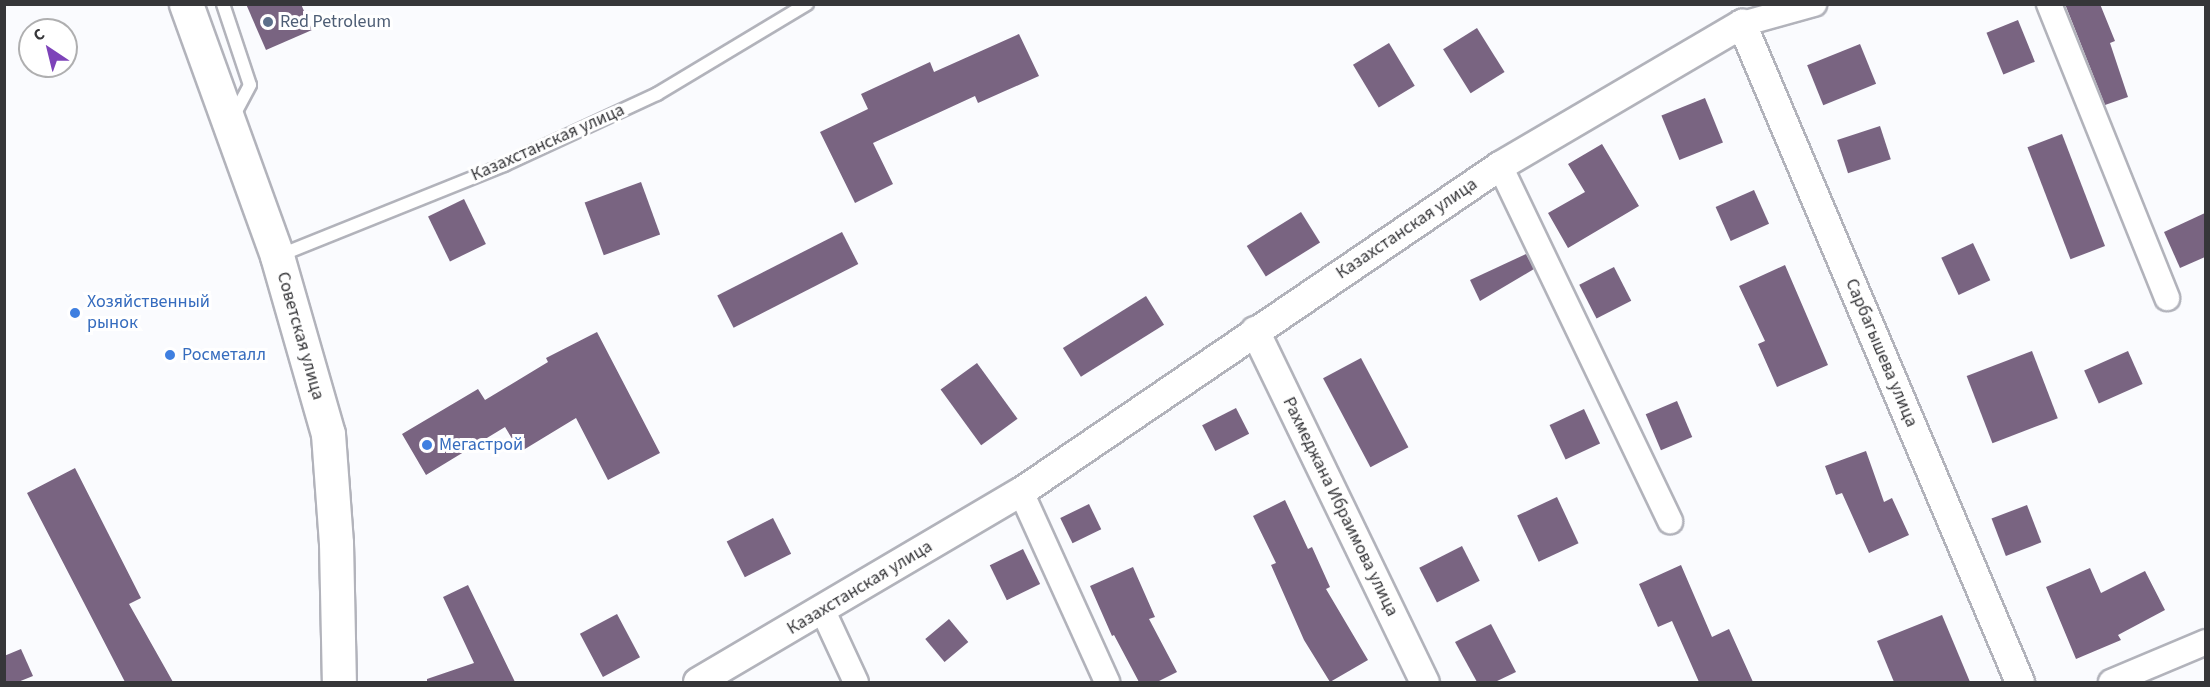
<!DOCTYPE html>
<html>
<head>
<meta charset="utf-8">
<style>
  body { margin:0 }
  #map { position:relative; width:2210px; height:687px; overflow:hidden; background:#fafbfe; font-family:"Source Sans 3",sans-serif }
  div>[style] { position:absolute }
  .building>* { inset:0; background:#796481; transform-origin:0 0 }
  .roads { filter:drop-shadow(2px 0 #b2b3bb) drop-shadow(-2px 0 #b2b3bb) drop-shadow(0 2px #b2b3bb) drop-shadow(0 -2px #b2b3bb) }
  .service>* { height:12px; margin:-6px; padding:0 6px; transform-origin:6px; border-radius:6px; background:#fff }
  .minor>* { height:24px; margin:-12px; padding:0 12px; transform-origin:12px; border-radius:12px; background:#fff }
  .tertiary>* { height:28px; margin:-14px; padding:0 14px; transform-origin:14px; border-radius:14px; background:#fff }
  .secondary>* { height:33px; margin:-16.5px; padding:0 16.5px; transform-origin:16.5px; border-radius:16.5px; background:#fff }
  .dots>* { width:16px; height:16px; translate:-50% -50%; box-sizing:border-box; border:3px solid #fff; border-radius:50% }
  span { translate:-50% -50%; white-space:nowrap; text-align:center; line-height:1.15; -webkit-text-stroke:6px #fff; paint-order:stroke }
  .service-label { font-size:18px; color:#4e5e75 }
  .left { translate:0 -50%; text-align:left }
  .street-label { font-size:18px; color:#363639 }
  .shop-label { font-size:18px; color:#366cbe }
  .frame { position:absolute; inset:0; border:6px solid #363639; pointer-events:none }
  .north { position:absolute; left:18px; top:18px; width:60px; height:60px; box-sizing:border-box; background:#fff; border:2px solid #afafb0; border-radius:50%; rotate:325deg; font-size:16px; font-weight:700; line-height:24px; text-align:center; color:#363639 }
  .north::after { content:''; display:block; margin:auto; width:21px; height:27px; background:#7d43b9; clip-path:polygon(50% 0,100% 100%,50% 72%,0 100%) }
</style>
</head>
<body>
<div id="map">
  <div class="building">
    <div style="clip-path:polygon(246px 4px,301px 4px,312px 30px,266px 50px)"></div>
    <div style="clip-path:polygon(2065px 4px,2100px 4px,2115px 41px,2110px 43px,2128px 97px,2105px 105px)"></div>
    <div style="left:2018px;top:20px;width:45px;height:34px;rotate:68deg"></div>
    <div style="left:1477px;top:28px;width:52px;height:40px;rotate:58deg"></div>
    <div style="clip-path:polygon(1019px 34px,1039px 76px,978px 103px,975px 96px,873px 143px,893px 184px,855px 203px,820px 132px,868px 109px,861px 94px,930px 62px,934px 72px)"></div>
    <div style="left:1389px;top:43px;width:50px;height:42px;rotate:59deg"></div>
    <div style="left:1860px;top:44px;width:43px;height:57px;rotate:68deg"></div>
    <div style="left:1705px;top:98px;width:48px;height:47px;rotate:68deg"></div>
    <div style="left:1880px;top:126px;width:35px;height:45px;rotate:72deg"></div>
    <div style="left:2062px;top:134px;width:120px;height:37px;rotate:69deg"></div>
    <div style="clip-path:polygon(1602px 144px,1639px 206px,1568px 248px,1548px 213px,1585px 192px,1568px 164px)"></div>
    <div style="left:641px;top:182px;width:56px;height:60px;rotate:70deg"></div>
    <div style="left:1754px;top:190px;width:37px;height:42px;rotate:66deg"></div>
    <div style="left:464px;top:199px;width:50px;height:40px;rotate:64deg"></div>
    <div style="left:1301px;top:212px;width:36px;height:64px;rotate:58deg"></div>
    <div style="clip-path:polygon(2205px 213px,2205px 257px,2180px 268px,2164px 232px)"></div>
    <div style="left:842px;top:232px;width:36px;height:140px;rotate:63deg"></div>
    <div style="left:1973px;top:243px;width:41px;height:35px;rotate:65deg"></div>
    <div style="clip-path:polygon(1526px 254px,1534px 269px,1480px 301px,1470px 280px)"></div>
    <div style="clip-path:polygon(1785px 265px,1828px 365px,1777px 387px,1758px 344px,1765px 341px,1739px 286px)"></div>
    <div style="left:1614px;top:267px;width:38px;height:39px;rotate:63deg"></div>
    <div style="left:1146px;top:296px;width:34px;height:98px;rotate:58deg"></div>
    <div style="clip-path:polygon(597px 332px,660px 453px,608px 480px,576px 418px,520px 452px,505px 427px,426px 475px,402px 434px,478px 389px,485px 400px,548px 362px,546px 358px)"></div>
    <div style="left:2032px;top:351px;width:72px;height:70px;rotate:69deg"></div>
    <div style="left:2128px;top:351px;width:36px;height:48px;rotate:66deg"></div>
    <div style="left:1361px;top:358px;width:101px;height:43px;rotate:62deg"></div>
    <div style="left:977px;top:363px;width:69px;height:45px;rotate:54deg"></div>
    <div style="left:1677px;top:401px;width:39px;height:34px;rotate:67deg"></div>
    <div style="left:1236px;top:408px;width:29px;height:38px;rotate:63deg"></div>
    <div style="left:1584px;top:409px;width:38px;height:38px;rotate:65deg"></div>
    <div style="clip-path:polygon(1866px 451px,1884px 502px,1892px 498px,1909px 535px,1869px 553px,1842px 493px,1836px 495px,1825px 466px)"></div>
    <div style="clip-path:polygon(75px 468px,141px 598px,129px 604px,173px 682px,125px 682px,27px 493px)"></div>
    <div style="left:1557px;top:497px;width:51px;height:44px;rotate:65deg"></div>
    <div style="clip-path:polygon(1285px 500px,1308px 549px,1312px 547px,1330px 587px,1326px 589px,1368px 660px,1330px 682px,1304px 640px,1271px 565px,1276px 563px,1253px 516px)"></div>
    <div style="left:1089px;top:504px;width:28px;height:32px;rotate:64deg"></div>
    <div style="left:2027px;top:505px;width:40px;height:38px;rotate:69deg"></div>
    <div style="left:773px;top:518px;width:40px;height:52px;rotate:63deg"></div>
    <div style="left:1462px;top:546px;width:39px;height:48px;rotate:63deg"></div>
    <div style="left:1023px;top:549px;width:39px;height:37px;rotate:64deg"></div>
    <div style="clip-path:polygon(1681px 565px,1712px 637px,1729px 629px,1753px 682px,1699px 682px,1672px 621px,1658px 627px,1639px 584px)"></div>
    <div style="clip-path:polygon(1133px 567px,1155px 617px,1149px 619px,1177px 672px,1157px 682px,1139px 682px,1114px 635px,1112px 636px,1090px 586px)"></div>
    <div style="clip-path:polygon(2090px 568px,2101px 593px,2145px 571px,2165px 610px,2118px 635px,2121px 640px,2076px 659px,2046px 587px)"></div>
    <div style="clip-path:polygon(468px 585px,515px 682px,427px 682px,427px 679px,474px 663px,443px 597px)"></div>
    <div style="left:617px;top:614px;width:49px;height:42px;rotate:62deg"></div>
    <div style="clip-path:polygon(1942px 615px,1970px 682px,1894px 682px,1877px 641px)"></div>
    <div style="left:949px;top:619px;width:30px;height:31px;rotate:50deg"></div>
    <div style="clip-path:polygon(1491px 624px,1516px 672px,1495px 682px,1477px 682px,1455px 642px)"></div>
    <div style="clip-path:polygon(21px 649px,33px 676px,18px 682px,4px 682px,4px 656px)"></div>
  </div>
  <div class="roads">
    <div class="service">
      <div style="left:223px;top:4px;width:85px;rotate:71.6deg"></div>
      <div style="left:250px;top:85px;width:36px;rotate:118deg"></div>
      <div style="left:278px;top:256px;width:244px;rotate:-21.9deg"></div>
      <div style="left:504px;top:165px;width:169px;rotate:-24.9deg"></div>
      <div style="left:657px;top:94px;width:175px;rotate:-31deg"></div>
    </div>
    <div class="minor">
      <div style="left:2049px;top:4px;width:317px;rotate:68.1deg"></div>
      <div style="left:1742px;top:24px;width:75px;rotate:-15.5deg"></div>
      <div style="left:1500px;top:166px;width:394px;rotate:64.4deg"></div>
      <div style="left:1021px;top:492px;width:209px;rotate:65.6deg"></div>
      <div style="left:823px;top:611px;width:78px;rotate:65.1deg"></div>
      <div style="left:2111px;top:682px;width:103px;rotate:-22.8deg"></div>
    </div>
    <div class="tertiary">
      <div style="left:1255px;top:331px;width:390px;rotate:64.2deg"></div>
      <div style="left:698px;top:682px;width:375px;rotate:-30.5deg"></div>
      <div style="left:1021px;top:492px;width:579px;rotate:-34.24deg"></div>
      <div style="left:1500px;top:166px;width:281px;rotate:-30.4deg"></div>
      <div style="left:1742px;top:24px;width:714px;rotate:67.1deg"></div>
    </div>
    <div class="secondary">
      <div style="left:186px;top:4px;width:268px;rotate:70.1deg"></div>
      <div style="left:277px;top:256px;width:185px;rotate:74deg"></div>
      <div style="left:328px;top:434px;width:109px;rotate:85.8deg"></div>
      <div style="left:336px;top:543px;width:139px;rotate:88.8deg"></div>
    </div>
  </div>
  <div class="dots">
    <div style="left:268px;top:22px;background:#5c6f8a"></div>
    <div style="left:75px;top:313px;background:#3f7fe0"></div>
    <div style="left:170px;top:355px;background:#3f7fe0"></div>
    <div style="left:427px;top:445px;background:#3f7fe0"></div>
  </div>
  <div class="service-label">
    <span class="left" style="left:280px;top:22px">Red Petroleum</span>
  </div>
  <div class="street-label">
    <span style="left:548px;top:143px;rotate:-24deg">Казахстанская улица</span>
    <span style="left:1407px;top:229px;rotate:-34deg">Казахстанская улица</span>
    <span style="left:300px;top:336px;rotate:74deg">Советская улица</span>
    <span style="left:1881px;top:353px;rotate:67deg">Сарбагышева улица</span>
    <span style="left:1340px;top:507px;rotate:64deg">Рахмеджана Ибраимова улица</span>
    <span style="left:860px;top:588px;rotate:-31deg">Казахстанская улица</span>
  </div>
  <div class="shop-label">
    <span class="left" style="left:87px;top:313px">Хозяйственный<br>рынок</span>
    <span class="left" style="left:182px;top:355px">Росметалл</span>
    <span class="left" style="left:439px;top:445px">Мегастрой</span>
  </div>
  <div class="frame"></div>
  <div class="north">С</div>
</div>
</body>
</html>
